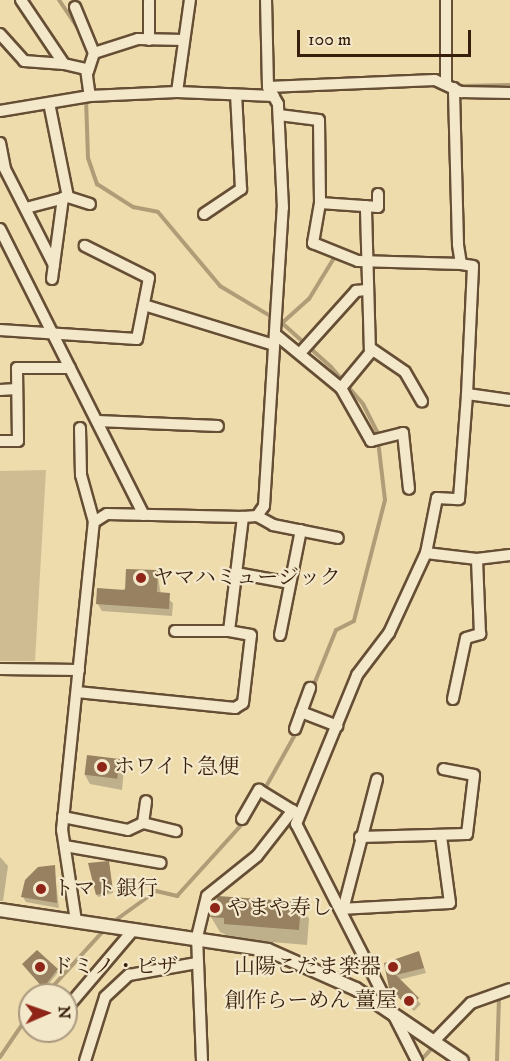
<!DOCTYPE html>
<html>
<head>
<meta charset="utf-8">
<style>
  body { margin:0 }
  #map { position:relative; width:510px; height:1061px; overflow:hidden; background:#eedcad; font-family:"IM FELL DW Pica","Noto Serif JP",serif }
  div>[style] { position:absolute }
  .green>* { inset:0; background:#cfbc92 }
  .shadow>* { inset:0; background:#0003 }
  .stream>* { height:4px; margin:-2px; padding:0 2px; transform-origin:2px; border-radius:2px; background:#b09c77 }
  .building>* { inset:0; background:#978160; transform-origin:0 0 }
  .roads { filter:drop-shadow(2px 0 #664e35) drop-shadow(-2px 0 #664e35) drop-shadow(0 2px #664e35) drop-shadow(0 -2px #664e35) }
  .minor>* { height:10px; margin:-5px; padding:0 5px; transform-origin:5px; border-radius:5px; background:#f4e8ca }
  .tertiary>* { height:12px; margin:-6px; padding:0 6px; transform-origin:6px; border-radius:6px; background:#f4e8ca }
  .dots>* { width:16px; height:16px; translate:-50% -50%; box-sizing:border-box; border:3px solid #f4e8ca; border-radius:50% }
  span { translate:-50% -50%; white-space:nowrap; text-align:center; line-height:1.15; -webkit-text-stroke:4.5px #f4e8ca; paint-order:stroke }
  .poi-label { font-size:21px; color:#381f0d }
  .left { translate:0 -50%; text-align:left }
  .right { translate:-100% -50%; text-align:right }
  .north { position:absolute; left:18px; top:983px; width:60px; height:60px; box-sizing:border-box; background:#f4e8ca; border:2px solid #a9987e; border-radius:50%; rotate:88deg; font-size:16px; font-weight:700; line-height:24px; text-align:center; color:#381f0d }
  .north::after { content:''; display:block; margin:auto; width:21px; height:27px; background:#8f2418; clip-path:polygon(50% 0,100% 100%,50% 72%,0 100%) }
  .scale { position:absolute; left:297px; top:30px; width:174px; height:27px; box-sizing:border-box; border:3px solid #381f0d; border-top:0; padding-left:8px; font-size:18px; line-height:21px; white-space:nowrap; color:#381f0d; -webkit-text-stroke:4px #f4e8ca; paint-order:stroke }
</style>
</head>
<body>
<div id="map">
  <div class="green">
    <div style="clip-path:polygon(46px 470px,35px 661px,0 661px,0 471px)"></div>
  </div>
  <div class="shadow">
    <div style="clip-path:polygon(157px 572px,161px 594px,173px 603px,172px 616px,102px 611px,97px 603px)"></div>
    <div style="clip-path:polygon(119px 760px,124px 769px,122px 790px,90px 784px,85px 775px)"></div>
    <div style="clip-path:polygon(0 857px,8px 866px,3px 901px,0 901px)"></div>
    <div style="clip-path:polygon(109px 865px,113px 893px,98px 897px,97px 895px)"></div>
    <div style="clip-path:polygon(54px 866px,59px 908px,26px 902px,23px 897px)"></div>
    <div style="clip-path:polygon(215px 902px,300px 904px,309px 919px,307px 945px,235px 939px,220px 932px,211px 917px)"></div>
    <div style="clip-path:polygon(37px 952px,58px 972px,45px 989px,25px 967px)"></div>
    <div style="clip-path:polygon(419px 952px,426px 973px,398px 980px,421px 1004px,414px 1011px,390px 988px,386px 964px)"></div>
  </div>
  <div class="stream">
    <div style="left:59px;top:0;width:34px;rotate:56deg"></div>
    <div style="left:461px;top:86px;width:49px;rotate:-1.2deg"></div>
    <div style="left:450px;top:93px;width:169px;rotate:88.6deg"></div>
    <div style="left:86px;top:98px;width:60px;rotate:88.1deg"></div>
    <div style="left:88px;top:158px;width:28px;rotate:71deg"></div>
    <div style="left:97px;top:184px;width:43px;rotate:32.6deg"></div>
    <div style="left:133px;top:207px;width:25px;rotate:11deg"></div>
    <div style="left:158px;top:212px;width:97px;rotate:50deg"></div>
    <div style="left:220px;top:286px;width:72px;rotate:30.8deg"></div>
    <div style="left:282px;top:323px;width:66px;rotate:41.9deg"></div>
    <div style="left:331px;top:367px;width:49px;rotate:49.1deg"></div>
    <div style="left:363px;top:404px;width:31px;rotate:63deg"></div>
    <div style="left:377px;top:432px;width:68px;rotate:83.3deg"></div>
    <div style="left:385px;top:500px;width:125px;rotate:104.4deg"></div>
    <div style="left:354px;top:621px;width:20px;rotate:153deg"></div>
    <div style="left:336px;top:630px;width:61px;rotate:112deg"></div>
    <div style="left:282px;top:323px;width:36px;rotate:-42deg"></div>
    <div style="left:309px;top:299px;width:48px;rotate:-58.6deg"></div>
    <div style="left:334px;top:258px;width:8px;rotate:7deg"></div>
    <div style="left:263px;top:792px;width:88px;rotate:-60.8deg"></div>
    <div style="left:113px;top:922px;width:53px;rotate:-35.8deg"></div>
    <div style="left:156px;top:891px;width:22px;rotate:13deg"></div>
    <div style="left:177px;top:896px;width:101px;rotate:-47.8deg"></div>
    <div style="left:45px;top:995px;width:89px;rotate:-47.7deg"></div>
    <div style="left:0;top:1057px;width:53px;rotate:-55.7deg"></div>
    <div style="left:423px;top:1058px;width:12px;rotate:-48deg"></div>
    <div style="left:497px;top:1061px;width:65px;rotate:-88.2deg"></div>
  </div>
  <div class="building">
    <div style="clip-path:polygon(126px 569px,158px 570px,157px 592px,170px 593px,169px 609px,96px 604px,97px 588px,125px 590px)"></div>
    <div style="left:87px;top:755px;width:33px;height:20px;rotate:7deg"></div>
    <div style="clip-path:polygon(109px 861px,113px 891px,96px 895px,88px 863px)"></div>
    <div style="clip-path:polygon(55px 865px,57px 903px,21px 897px,25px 880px,38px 867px)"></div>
    <div style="clip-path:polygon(218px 896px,301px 902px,299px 930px,224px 924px,224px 918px,210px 917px)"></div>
    <div style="clip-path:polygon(37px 950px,58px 969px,43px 988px,22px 964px)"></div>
    <div style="clip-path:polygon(419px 951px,424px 968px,396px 975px,419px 998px,409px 1008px,389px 988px,384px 963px)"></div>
  </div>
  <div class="roads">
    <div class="minor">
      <div style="left:21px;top:0;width:77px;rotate:56.1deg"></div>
      <div style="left:64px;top:64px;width:23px;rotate:13deg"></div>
      <div style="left:86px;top:69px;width:27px;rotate:82deg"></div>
      <div style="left:75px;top:7px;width:50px;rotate:67.6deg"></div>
      <div style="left:94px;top:53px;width:20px;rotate:108deg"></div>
      <div style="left:0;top:34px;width:36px;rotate:48deg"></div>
      <div style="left:24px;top:61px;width:40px;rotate:4.3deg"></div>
      <div style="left:149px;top:40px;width:39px;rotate:-90deg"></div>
      <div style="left:94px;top:53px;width:46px;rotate:-17.7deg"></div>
      <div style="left:138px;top:39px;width:46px;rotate:1.2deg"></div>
      <div style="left:446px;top:84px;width:84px;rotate:-90deg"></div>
      <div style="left:268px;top:87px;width:167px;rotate:-2.4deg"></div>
      <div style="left:435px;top:80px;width:29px;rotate:25deg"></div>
      <div style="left:461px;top:92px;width:49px;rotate:1.2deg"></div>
      <div style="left:177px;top:92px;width:93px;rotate:-82deg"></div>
      <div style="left:0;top:111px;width:91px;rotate:-9.5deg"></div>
      <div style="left:90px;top:96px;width:87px;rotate:-2.6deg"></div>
      <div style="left:177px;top:92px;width:97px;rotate:2.4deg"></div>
      <div style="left:279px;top:115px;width:40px;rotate:7.1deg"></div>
      <div style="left:319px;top:120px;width:83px;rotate:89.3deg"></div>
      <div style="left:320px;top:203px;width:41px;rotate:99.9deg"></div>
      <div style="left:313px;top:243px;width:48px;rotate:21.8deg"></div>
      <div style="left:358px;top:261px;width:103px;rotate:1.7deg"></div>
      <div style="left:0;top:143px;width:26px;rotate:79deg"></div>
      <div style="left:5px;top:169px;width:108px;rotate:63deg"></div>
      <div style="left:68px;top:197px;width:23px;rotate:18deg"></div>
      <div style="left:320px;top:203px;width:58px;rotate:3.9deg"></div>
      <div style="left:378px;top:207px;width:13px;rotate:-90deg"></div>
      <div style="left:26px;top:208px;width:43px;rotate:-14.7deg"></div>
      <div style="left:68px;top:197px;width:96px;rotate:-101.4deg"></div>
      <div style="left:204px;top:214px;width:45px;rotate:-34deg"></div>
      <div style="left:241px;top:189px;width:94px;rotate:-93deg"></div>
      <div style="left:0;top:229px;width:320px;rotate:63.3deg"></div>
      <div style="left:52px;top:279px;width:82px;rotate:-82.3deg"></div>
      <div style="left:144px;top:305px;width:136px;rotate:17.1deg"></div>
      <div style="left:0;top:330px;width:137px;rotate:3.8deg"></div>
      <div style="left:137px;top:339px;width:62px;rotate:-78.9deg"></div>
      <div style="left:149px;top:278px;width:72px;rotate:-153.4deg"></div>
      <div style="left:275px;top:334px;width:85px;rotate:39.3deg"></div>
      <div style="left:341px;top:388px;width:61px;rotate:60.5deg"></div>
      <div style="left:371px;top:441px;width:33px;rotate:-14deg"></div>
      <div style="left:403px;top:433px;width:56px;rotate:83.9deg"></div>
      <div style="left:370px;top:348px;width:42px;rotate:34.4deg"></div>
      <div style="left:405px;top:372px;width:34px;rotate:60deg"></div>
      <div style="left:302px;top:351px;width:81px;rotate:-48deg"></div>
      <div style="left:356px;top:291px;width:10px;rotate:-6deg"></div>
      <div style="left:341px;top:388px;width:45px;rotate:-50.4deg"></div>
      <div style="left:370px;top:353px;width:147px;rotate:-91.6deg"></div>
      <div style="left:0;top:390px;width:17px;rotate:-3deg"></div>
      <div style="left:467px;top:394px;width:43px;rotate:7.9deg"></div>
      <div style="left:97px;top:421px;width:121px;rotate:2.4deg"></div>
      <div style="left:80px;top:428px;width:47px;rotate:88.8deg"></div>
      <div style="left:81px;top:475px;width:49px;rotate:74.5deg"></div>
      <div style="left:0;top:441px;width:18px"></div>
      <div style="left:18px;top:441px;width:73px;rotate:-90.8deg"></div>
      <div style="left:17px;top:368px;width:53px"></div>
      <div style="left:257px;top:516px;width:18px;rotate:29deg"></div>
      <div style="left:273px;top:525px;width:66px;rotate:11.3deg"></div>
      <div style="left:426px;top:553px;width:56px;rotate:-78.7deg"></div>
      <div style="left:437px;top:498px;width:22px;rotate:3deg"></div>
      <div style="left:459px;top:499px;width:105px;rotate:-85.6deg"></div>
      <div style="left:467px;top:394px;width:128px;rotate:-87.3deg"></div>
      <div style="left:473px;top:266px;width:12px;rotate:-171deg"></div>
      <div style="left:461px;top:264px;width:20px;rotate:-99deg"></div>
      <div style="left:458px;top:244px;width:156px;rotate:-91.5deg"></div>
      <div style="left:236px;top:573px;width:55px;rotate:10.5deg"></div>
      <div style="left:175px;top:631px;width:54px"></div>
      <div style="left:280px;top:635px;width:107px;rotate:-78.7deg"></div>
      <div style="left:0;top:669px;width:79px;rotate:0.7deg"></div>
      <div style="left:77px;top:692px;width:159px;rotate:5.8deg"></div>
      <div style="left:235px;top:708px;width:9px;rotate:-32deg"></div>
      <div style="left:243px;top:703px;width:68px;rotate:-83.3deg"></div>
      <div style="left:251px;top:635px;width:22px;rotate:-170deg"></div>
      <div style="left:229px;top:631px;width:115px;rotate:-83deg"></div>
      <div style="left:453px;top:699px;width:62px;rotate:-78deg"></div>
      <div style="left:466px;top:638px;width:15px;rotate:-16deg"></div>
      <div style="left:480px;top:634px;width:75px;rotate:-92.3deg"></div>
      <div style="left:301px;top:712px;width:39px;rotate:21deg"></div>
      <div style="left:295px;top:729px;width:44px;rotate:-69.9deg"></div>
      <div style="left:63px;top:817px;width:66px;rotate:11.3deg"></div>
      <div style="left:128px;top:830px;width:17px;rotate:-25deg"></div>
      <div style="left:143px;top:823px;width:22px;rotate:-82deg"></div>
      <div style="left:242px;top:819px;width:34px;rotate:-60deg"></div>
      <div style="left:259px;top:790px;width:46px;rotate:31.6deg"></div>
      <div style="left:143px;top:823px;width:34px;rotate:14deg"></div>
      <div style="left:360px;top:837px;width:107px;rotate:-1.6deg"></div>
      <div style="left:467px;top:834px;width:59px;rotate:-83.2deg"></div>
      <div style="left:474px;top:775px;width:31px;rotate:-169deg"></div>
      <div style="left:65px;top:846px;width:97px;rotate:10deg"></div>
      <div style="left:344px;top:906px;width:131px;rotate:-75.4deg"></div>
      <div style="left:340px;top:909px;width:110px;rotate:-3.1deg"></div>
      <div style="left:450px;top:903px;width:68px;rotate:-97.7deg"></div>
      <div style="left:76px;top:921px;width:92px;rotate:-98.7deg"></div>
      <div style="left:62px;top:830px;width:310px;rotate:-84.1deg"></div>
      <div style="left:94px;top:522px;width:15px;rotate:-32deg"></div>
      <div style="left:107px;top:514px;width:136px;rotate:1.3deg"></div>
      <div style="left:243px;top:517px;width:14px;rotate:-4deg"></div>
      <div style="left:257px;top:516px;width:12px;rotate:-55deg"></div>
      <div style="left:264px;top:506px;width:299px;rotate:-86.4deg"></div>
      <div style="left:283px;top:208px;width:104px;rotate:-92.8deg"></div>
      <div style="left:278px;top:104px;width:20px;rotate:-120deg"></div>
      <div style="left:268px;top:87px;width:87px;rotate:-91.3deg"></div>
      <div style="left:66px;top:1009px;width:105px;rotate:-49.6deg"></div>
      <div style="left:434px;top:1041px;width:53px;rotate:-45.8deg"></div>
      <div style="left:471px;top:1003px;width:41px;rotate:-19.7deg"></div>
      <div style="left:85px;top:1061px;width:67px;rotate:-72.6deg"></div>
      <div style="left:105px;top:997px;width:33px;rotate:-43deg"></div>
      <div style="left:129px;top:975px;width:69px;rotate:-10deg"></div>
      <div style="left:202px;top:1061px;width:124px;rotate:-92.3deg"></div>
      <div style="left:197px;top:937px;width:42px;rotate:-76.3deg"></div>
      <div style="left:207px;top:896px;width:64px;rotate:-38.7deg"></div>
      <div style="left:257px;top:856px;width:58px;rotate:-52deg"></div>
      <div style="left:417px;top:1061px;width:266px;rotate:-117deg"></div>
      <div style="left:296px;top:824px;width:161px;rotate:-67.7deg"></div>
      <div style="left:357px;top:675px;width:53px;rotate:-52.7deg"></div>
      <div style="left:389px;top:633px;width:88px;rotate:-65.2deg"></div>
      <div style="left:426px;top:553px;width:51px;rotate:6.7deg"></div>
      <div style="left:477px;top:559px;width:33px;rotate:-7deg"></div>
    </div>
    <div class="tertiary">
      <div style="left:0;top:910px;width:271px;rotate:8.5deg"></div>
      <div style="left:268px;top:950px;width:96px;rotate:23.9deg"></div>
      <div style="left:356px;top:989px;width:128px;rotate:34.2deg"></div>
    </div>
  </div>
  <div class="dots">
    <div style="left:141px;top:578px;background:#8f2418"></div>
    <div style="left:102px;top:767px;background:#8f2418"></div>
    <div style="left:41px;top:889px;background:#8f2418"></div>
    <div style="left:215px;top:908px;background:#8f2418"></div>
    <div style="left:40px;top:967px;background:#8f2418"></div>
    <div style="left:393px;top:967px;background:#8f2418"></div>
    <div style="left:409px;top:1001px;background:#8f2418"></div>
  </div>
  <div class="poi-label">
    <span class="left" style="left:153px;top:578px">ヤマハミュージック</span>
    <span class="left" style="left:114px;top:767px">ホワイト急便</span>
    <span class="left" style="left:53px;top:889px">トマト銀行</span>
    <span class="left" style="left:227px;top:908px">やまや寿し</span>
    <span class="left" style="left:52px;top:967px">ドミノ・ピザ</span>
    <span class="right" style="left:381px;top:967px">山陽こだま楽器</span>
    <span class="right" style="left:397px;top:1001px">創作らーめん 薑屋</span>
  </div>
  <div class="north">N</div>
  <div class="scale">100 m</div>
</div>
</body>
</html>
